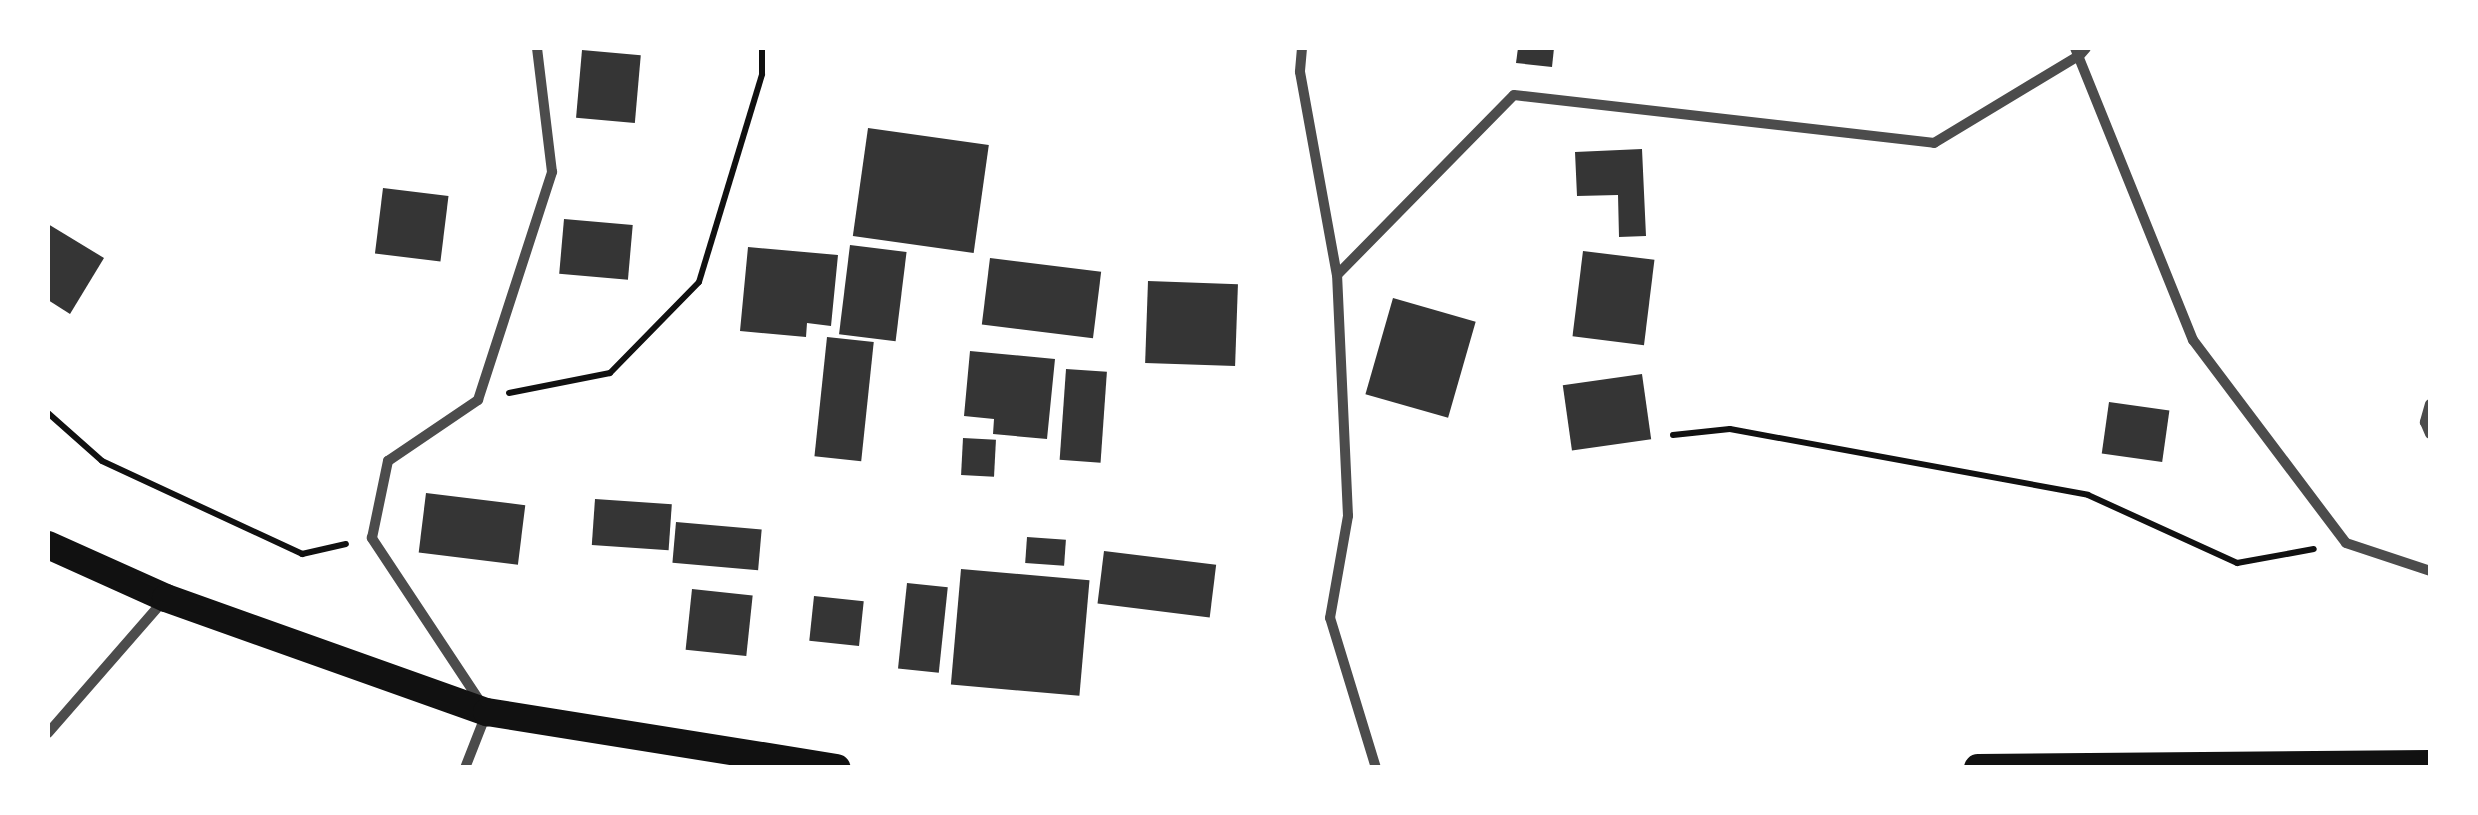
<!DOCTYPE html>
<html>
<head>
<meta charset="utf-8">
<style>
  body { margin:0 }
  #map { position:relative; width:2478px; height:815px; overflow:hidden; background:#fff; font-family:"Golos Text",sans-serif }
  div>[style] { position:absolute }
  .building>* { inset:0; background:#353535; transform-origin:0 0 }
  .path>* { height:6px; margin:-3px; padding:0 3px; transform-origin:3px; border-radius:3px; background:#111 }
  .minor>* { height:10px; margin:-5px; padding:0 5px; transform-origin:5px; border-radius:5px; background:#4c4c4c }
  .trunk>* { height:28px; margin:-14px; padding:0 14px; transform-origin:14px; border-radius:14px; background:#111 }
  span { translate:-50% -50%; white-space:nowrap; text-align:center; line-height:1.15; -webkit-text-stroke:8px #fff; paint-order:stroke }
  .frame { position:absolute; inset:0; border:50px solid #fff; pointer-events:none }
</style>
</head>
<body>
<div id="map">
  <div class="building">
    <div style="clip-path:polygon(1518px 48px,1554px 48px,1552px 67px,1516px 63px)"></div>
    <div style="left:582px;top:50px;width:59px;height:68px;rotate:5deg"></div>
    <div style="left:868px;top:128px;width:122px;height:109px;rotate:8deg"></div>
    <div style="clip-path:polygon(1642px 149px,1646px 236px,1619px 237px,1618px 195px,1577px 196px,1575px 152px)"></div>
    <div style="left:383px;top:188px;width:66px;height:66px;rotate:7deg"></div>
    <div style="left:564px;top:219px;width:69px;height:55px;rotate:5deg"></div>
    <div style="clip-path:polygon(48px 224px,104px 258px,70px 314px,48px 300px)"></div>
    <div style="left:850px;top:245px;width:57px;height:90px;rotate:7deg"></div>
    <div style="clip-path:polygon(748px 247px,838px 255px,831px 326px,807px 323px,806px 337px,740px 331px)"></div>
    <div style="left:1583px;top:251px;width:72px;height:86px;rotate:7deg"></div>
    <div style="left:990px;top:258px;width:112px;height:67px;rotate:7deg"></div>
    <div style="left:1148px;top:281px;width:90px;height:82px;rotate:2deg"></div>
    <div style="left:1393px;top:298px;width:86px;height:100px;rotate:16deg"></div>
    <div style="left:827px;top:337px;width:47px;height:120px;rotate:6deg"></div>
    <div style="clip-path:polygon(970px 351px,1055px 359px,1047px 439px,993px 434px,994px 419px,964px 416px)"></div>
    <div style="left:1066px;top:369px;width:41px;height:91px;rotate:4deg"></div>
    <div style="left:1642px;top:374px;width:66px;height:80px;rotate:82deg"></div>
    <div style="left:2109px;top:402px;width:61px;height:52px;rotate:8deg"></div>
    <div style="left:963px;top:438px;width:33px;height:37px;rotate:3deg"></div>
    <div style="left:426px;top:493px;width:100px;height:60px;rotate:7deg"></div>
    <div style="left:595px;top:499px;width:77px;height:46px;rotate:4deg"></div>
    <div style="left:676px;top:522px;width:86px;height:41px;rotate:5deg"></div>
    <div style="left:1027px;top:537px;width:39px;height:26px;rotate:4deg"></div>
    <div style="left:1104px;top:551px;width:113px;height:53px;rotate:7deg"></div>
    <div style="left:961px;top:569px;width:129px;height:116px;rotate:5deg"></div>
    <div style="left:907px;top:583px;width:41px;height:86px;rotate:6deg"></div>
    <div style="left:692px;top:589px;width:61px;height:61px;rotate:6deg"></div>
    <div style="left:814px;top:596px;width:50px;height:45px;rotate:6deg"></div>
  </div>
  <div class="path">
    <div style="left:509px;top:393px;width:103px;rotate:-11.2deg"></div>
    <div style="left:610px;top:373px;width:127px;rotate:-45.6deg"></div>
    <div style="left:699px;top:282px;width:217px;rotate:-73.1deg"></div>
    <div style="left:762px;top:74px;width:26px;rotate:-90deg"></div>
    <div style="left:48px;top:413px;width:72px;rotate:41.6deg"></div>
    <div style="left:102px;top:461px;width:221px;rotate:24.9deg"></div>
    <div style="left:302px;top:554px;width:45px;rotate:-12.8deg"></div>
    <div style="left:1673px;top:435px;width:57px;rotate:-6deg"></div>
    <div style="left:1730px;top:429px;width:364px;rotate:10.4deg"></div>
    <div style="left:2088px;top:495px;width:164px;rotate:24.5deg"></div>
    <div style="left:2237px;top:563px;width:78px;rotate:-10.3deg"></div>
  </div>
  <div class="minor">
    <div style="left:1302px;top:48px;width:24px;rotate:95deg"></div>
    <div style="left:1300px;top:72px;width:206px;rotate:79.7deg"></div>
    <div style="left:2075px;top:48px;width:315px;rotate:68deg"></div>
    <div style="left:2193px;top:340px;width:254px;rotate:53deg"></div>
    <div style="left:2346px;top:543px;width:89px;rotate:18.4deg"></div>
    <div style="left:2430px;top:404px;width:19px;rotate:106deg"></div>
    <div style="left:2425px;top:422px;width:13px;rotate:67deg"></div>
    <div style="left:48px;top:733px;width:178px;rotate:-48.9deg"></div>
    <div style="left:465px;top:768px;width:60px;rotate:-68.6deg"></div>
    <div style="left:487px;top:712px;width:209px;rotate:-123.5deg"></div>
    <div style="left:372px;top:538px;width:79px;rotate:-78.3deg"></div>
    <div style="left:388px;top:461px;width:109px;rotate:-34.1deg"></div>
    <div style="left:478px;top:400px;width:240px;rotate:-72deg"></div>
    <div style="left:552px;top:172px;width:125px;rotate:-96.9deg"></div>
    <div style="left:1376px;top:768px;width:157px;rotate:-107deg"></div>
    <div style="left:1330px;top:618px;width:104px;rotate:-80deg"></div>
    <div style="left:1348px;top:516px;width:241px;rotate:-92.6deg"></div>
    <div style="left:1337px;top:275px;width:252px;rotate:-45.5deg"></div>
    <div style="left:1514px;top:95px;width:423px;rotate:6.5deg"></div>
    <div style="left:1934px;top:143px;width:170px;rotate:-31.1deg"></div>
    <div style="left:2080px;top:55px;width:9px;rotate:-49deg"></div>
  </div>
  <div class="trunk">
    <div style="left:48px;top:545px;width:129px;rotate:24.2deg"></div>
    <div style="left:166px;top:598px;width:341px;rotate:19.6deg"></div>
    <div style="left:487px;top:712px;width:354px;rotate:9.1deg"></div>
    <div style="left:1978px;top:768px;width:452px;rotate:-0.5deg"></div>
  </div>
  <div class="frame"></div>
</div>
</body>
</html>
